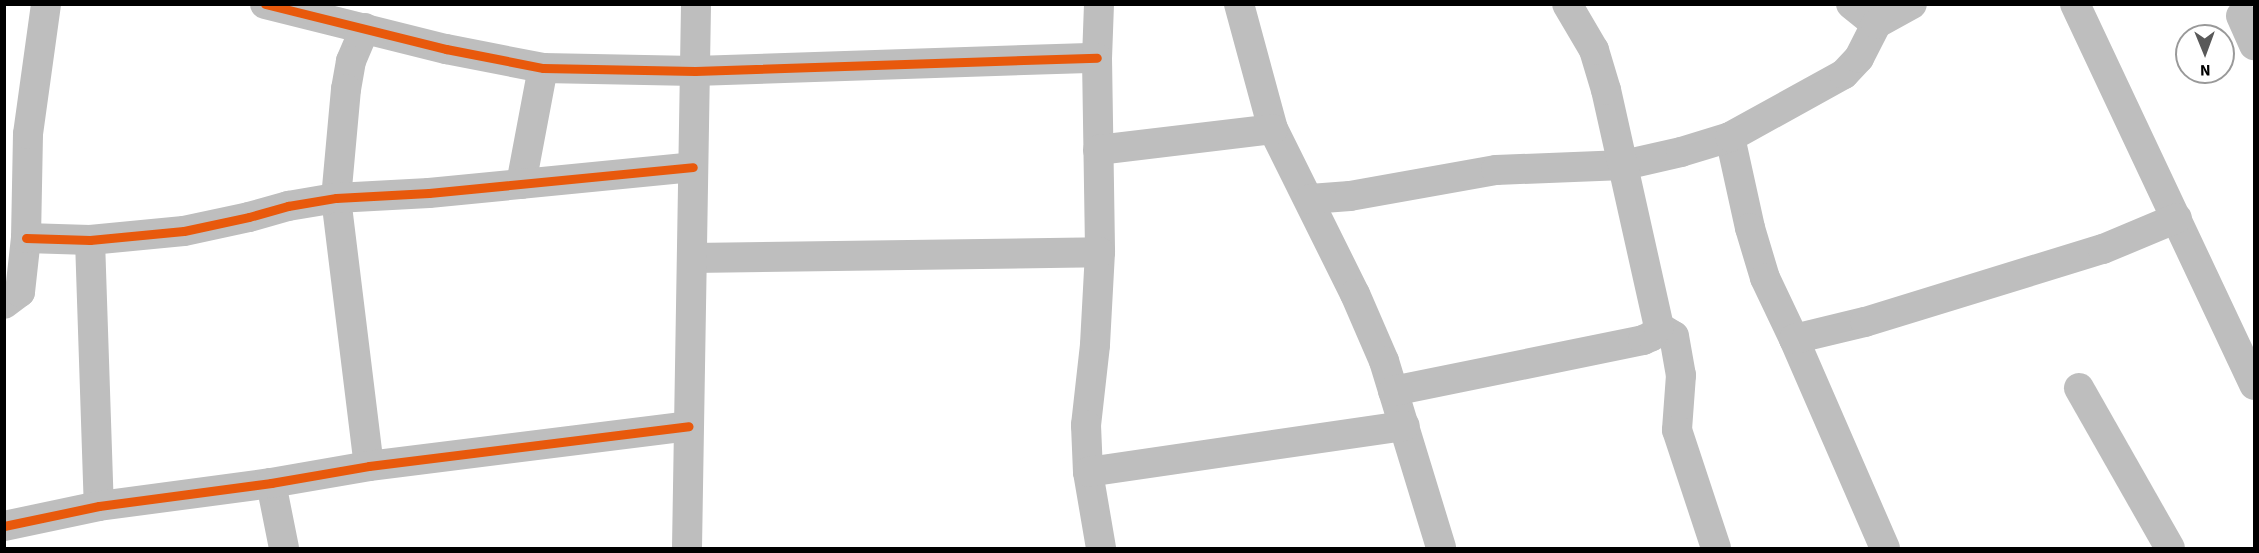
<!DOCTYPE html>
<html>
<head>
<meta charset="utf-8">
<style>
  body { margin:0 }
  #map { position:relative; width:2259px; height:553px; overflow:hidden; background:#fff; font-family:"Source Sans 3",sans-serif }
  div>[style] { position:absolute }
  .minor>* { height:30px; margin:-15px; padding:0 15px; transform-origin:15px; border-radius:15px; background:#bebebe }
  .cycleway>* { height:9px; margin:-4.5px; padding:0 4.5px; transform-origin:4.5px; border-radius:4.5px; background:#e8590c }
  span { translate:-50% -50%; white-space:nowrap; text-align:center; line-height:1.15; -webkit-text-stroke:4.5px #fff; paint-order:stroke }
  .frame { position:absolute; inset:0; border:6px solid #000; pointer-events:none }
  .north { position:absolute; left:2175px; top:24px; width:60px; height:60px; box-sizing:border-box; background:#fff; border:2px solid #999; border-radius:50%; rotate:179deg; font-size:16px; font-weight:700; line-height:24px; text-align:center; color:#000 }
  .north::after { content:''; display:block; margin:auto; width:21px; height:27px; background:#595959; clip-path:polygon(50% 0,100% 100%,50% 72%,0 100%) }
</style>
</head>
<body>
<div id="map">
  <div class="minor">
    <div style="left:265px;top:4px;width:187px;rotate:14deg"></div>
    <div style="left:446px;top:49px;width:99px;rotate:11.1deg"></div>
    <div style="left:543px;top:68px;width:152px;rotate:1.1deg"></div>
    <div style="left:695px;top:71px;width:402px;rotate:-1.9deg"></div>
    <div style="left:1099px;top:4px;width:54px;rotate:92.1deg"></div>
    <div style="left:1097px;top:58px;width:194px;rotate:89.1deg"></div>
    <div style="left:1100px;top:252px;width:93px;rotate:93.1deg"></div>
    <div style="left:1095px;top:345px;width:81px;rotate:96.4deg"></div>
    <div style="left:1086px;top:425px;width:47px;rotate:87.6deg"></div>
    <div style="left:1088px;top:472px;width:77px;rotate:80.3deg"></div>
    <div style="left:1239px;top:4px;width:130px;rotate:74.8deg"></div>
    <div style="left:1273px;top:129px;width:184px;rotate:63.6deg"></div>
    <div style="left:1355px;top:294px;width:73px;rotate:66.6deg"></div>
    <div style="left:1384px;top:361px;width:195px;rotate:73deg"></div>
    <div style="left:1851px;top:4px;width:32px;rotate:39deg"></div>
    <div style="left:2075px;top:4px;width:421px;rotate:64.8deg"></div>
    <div style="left:2241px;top:16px;width:32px;rotate:66deg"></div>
    <div style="left:365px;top:28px;width:36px;rotate:113deg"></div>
    <div style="left:351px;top:61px;width:28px;rotate:100deg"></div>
    <div style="left:346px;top:89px;width:109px;rotate:95.2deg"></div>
    <div style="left:336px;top:198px;width:270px;rotate:83deg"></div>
    <div style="left:1730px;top:137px;width:93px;rotate:77.6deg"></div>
    <div style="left:1750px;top:228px;width:52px;rotate:73.3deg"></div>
    <div style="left:1765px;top:278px;width:68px;rotate:64.6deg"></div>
    <div style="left:1794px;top:339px;width:228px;rotate:66.5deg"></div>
    <div style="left:1098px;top:150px;width:176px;rotate:-6.8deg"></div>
    <div style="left:521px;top:184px;width:118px;rotate:-79.3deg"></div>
    <div style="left:1310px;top:199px;width:40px;rotate:-4.3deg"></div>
    <div style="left:1350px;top:196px;width:148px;rotate:-10.1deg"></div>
    <div style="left:1496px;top:170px;width:128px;rotate:-2.2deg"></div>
    <div style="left:1624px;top:165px;width:58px;rotate:-12.8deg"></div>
    <div style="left:1681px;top:152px;width:51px;rotate:-17deg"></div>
    <div style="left:1730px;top:137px;width:130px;rotate:-28.9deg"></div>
    <div style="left:1844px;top:74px;width:22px;rotate:-47deg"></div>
    <div style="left:1859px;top:58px;width:38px;rotate:-63deg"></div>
    <div style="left:1876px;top:24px;width:41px;rotate:-29.1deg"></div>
    <div style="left:26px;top:238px;width:64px;rotate:1.8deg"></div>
    <div style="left:90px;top:240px;width:94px;rotate:-5.5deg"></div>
    <div style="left:184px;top:231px;width:66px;rotate:-12.2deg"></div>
    <div style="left:249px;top:217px;width:41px;rotate:-15.8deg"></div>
    <div style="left:288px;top:206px;width:49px;rotate:-9.5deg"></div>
    <div style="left:336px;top:198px;width:93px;rotate:-3.1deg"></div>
    <div style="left:429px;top:193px;width:265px;rotate:-5.6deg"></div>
    <div style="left:90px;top:240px;width:266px;rotate:88.1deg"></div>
    <div style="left:692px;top:258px;width:408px;rotate:-0.8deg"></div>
    <div style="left:4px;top:304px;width:20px;rotate:-37deg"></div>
    <div style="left:20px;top:292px;width:54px;rotate:-83.7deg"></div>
    <div style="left:26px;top:238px;width:104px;rotate:-88.9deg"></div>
    <div style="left:28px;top:134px;width:131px;rotate:-82.1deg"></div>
    <div style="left:1659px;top:327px;width:17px;rotate:31deg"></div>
    <div style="left:1674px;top:336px;width:40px;rotate:80deg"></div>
    <div style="left:1681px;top:375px;width:55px;rotate:94.2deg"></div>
    <div style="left:1677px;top:430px;width:124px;rotate:71.7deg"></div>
    <div style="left:1794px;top:339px;width:73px;rotate:-13.5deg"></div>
    <div style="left:1865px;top:322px;width:249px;rotate:-17.1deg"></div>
    <div style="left:2103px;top:249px;width:80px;rotate:-22.7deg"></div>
    <div style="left:2079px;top:388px;width:184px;rotate:60.4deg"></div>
    <div style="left:1393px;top:391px;width:255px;rotate:-11.5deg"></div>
    <div style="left:1643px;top:340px;width:10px;rotate:-24deg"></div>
    <div style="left:1652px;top:336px;width:11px;rotate:-52deg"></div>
    <div style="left:1659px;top:327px;width:243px;rotate:-102.6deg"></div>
    <div style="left:1606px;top:90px;width:42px;rotate:-106.7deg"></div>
    <div style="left:1594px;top:50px;width:53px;rotate:-120.4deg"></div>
    <div style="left:1088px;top:472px;width:320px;rotate:-8.3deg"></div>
    <div style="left:271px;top:483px;width:66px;rotate:78.7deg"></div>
    <div style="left:4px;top:526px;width:97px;rotate:-11.9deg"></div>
    <div style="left:99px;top:506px;width:174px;rotate:-7.6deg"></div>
    <div style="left:271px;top:483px;width:99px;rotate:-9.8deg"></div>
    <div style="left:369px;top:466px;width:322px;rotate:-7.1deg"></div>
    <div style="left:687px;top:548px;width:544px;rotate:-89.05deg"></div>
  </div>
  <div class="cycleway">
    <div style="left:265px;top:4px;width:187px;rotate:14deg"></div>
    <div style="left:446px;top:49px;width:99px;rotate:11.1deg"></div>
    <div style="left:543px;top:68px;width:152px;rotate:1.1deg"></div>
    <div style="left:695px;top:71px;width:402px;rotate:-1.9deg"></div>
    <div style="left:26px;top:238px;width:64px;rotate:1.8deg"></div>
    <div style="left:90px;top:240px;width:94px;rotate:-5.5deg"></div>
    <div style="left:184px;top:231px;width:66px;rotate:-12.2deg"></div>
    <div style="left:249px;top:217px;width:41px;rotate:-15.8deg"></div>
    <div style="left:288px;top:206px;width:49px;rotate:-9.5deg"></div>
    <div style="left:336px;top:198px;width:93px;rotate:-3.1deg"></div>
    <div style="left:429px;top:193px;width:265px;rotate:-5.6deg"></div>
    <div style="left:4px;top:526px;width:97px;rotate:-11.9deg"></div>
    <div style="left:99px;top:506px;width:174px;rotate:-7.6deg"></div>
    <div style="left:271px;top:483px;width:99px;rotate:-9.8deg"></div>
    <div style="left:369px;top:466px;width:322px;rotate:-7.1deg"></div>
  </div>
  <div class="frame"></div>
  <div class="north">N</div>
</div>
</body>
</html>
